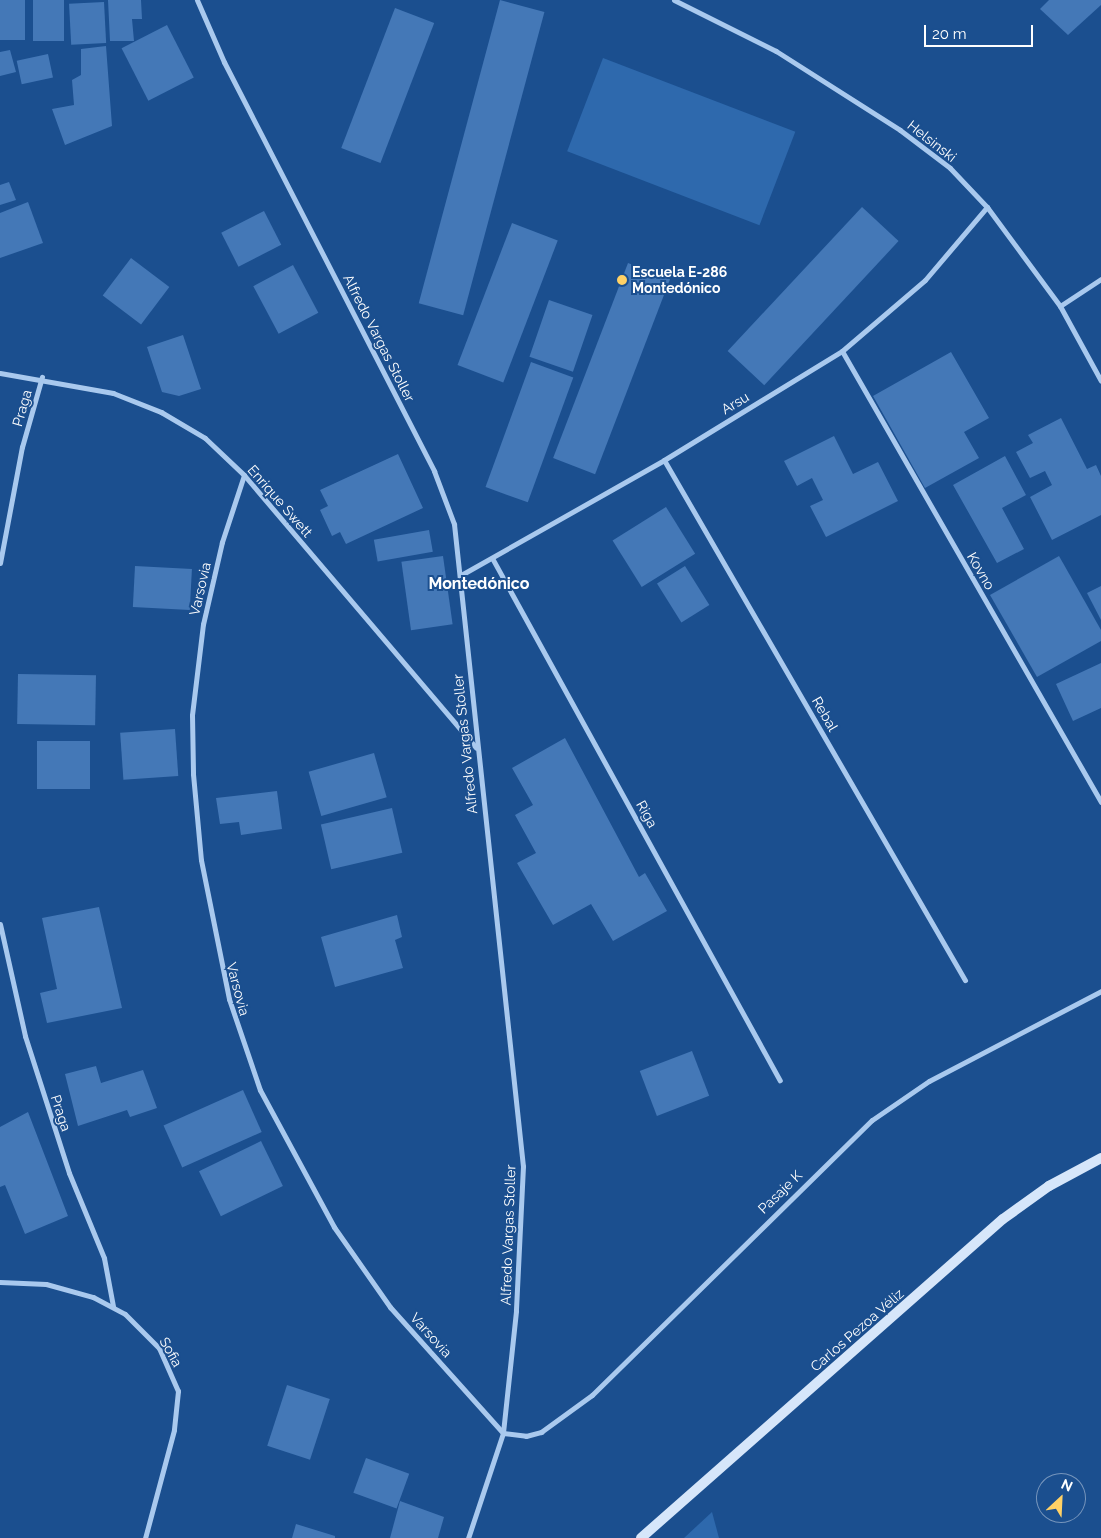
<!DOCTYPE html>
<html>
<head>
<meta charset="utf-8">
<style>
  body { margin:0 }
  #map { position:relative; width:1101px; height:1538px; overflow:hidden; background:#1b4f8f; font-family:Raleway,sans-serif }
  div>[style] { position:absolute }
  .green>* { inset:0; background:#2e69ad; transform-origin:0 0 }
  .building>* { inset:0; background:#4478b7; transform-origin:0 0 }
  .pedestrian>* { height:4.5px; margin:-2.25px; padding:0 2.25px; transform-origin:2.25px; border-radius:2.25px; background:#a9c9ee }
  .minor>* { height:5px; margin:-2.5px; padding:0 2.5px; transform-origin:2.5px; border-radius:2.5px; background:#a9c9ee }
  .secondary>* { height:10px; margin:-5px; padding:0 5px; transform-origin:5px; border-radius:5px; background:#d6e6fa }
  .dots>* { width:14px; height:14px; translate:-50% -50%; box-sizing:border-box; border:2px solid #1b4f8f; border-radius:50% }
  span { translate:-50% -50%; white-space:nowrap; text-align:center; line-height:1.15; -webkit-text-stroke:4px #1b4f8f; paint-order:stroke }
  .street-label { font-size:14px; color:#fff }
  .poi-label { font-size:14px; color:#fff; font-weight:700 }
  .left { translate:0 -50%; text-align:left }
  .quarter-label { font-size:16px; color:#fff; font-weight:700 }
  .north { position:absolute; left:1036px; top:1473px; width:50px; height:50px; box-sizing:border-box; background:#1b4f8f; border:1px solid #7695bc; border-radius:50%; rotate:25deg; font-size:14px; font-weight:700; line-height:20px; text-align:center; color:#fff }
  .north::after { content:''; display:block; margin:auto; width:18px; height:22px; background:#ffd166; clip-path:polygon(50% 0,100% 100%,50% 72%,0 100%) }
  .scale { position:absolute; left:924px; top:25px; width:109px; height:22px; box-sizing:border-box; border:2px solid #fff; border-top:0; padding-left:6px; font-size:15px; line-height:18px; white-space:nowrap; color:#fff; -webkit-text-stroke:4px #1b4f8f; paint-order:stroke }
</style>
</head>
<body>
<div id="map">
  <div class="green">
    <div style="left:603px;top:58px;width:206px;height:100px;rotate:21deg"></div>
    <div style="clip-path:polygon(712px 1512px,719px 1538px,684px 1538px)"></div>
  </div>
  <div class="building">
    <div style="left:0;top:0;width:25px;height:40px"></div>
    <div style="left:33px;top:0;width:31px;height:41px"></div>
    <div style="clip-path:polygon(108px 0,141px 0,142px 19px,132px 19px,134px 41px,110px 41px)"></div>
    <div style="left:500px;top:0;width:46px;height:314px;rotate:15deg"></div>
    <div style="clip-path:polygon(1049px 0,1101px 0,1101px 5px,1068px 35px,1040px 9px)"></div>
    <div style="left:104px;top:2px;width:41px;height:35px;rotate:87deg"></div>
    <div style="left:395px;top:8px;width:42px;height:150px;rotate:21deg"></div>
    <div style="left:167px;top:25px;width:59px;height:51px;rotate:63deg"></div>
    <div style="clip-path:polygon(106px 46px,112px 126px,65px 145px,52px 109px,74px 105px,72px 80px,81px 75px,81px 49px)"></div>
    <div style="clip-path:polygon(10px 50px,16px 72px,0 76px,0 52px)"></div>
    <div style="left:48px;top:54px;width:24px;height:32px;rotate:78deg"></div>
    <div style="clip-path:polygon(9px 182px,16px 200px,0 205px,0 185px)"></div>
    <div style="clip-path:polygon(28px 202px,43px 243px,0 258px,0 213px)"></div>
    <div style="left:862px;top:207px;width:50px;height:197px;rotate:43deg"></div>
    <div style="left:264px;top:211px;width:38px;height:48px;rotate:63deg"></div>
    <div style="left:512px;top:223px;width:49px;height:152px;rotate:21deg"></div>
    <div style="left:131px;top:258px;width:48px;height:47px;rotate:37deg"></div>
    <div style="left:628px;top:263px;width:45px;height:209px;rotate:21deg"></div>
    <div style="left:293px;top:265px;width:54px;height:45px;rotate:62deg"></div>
    <div style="left:549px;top:300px;width:46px;height:60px;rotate:19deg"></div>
    <div style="clip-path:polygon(183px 335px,201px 389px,179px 396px,162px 392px,147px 347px)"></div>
    <div style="clip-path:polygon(951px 352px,989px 418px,964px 432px,979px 458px,925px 488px,873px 396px)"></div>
    <div style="left:531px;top:362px;width:45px;height:133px;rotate:20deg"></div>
    <div style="clip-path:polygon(1061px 418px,1087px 469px,1096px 465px,1101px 476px,1101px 515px,1052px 540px,1030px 497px,1052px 485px,1045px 471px,1030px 478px,1016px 452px,1033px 443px,1028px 435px)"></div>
    <div style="clip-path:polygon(834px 436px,853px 474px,878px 462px,898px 501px,826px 537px,810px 506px,823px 500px,812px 478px,797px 486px,784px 461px)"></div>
    <div style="clip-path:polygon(398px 454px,423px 508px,346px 544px,340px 532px,332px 536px,320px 510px,328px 506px,320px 490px)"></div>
    <div style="clip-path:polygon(1005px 456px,1026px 495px,1002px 508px,1024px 549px,997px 563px,953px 485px)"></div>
    <div style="left:666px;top:507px;width:55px;height:63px;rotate:58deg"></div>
    <div style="left:429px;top:530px;width:22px;height:56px;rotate:80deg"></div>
    <div style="left:443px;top:556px;width:69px;height:42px;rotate:82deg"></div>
    <div style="clip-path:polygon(1059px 556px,1101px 630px,1101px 641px,1037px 677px,990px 595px)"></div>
    <div style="left:135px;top:566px;width:57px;height:41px;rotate:3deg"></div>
    <div style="left:685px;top:566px;width:46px;height:33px;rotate:58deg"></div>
    <div style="clip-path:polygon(1101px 586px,1101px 620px,1087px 593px)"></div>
    <div style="clip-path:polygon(1101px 663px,1101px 708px,1073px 721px,1056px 684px)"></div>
    <div style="left:18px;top:674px;width:78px;height:50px;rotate:1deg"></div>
    <div style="left:175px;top:729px;width:47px;height:55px;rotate:86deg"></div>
    <div style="clip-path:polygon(565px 738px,639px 877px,645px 873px,667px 911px,613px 941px,591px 904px,553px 925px,517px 863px,536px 853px,515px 815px,533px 805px,512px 768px)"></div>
    <div style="left:37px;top:741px;width:53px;height:48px"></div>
    <div style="left:374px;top:753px;width:46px;height:68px;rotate:74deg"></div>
    <div style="clip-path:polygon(277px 791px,282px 829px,241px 835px,239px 822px,220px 824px,216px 798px)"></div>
    <div style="left:392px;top:808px;width:46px;height:73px;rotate:77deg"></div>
    <div style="clip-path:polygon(99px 907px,122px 1008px,47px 1023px,40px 993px,57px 989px,42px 918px)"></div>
    <div style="clip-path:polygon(397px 915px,402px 937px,395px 940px,403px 968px,335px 987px,321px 937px)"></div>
    <div style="left:692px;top:1051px;width:48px;height:56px;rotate:69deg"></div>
    <div style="clip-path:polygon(96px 1066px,101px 1083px,143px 1070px,157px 1108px,130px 1117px,127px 1110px,78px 1126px,65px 1074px)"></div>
    <div style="left:243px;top:1090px;width:46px;height:87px;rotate:66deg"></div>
    <div style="clip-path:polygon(28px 1112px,68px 1216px,25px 1234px,5px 1185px,0 1187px,0 1127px)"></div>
    <div style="left:261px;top:1141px;width:50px;height:69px;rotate:64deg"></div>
    <div style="left:287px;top:1385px;width:45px;height:64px;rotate:18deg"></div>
    <div style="left:366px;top:1458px;width:46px;height:37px;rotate:20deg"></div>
    <div style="clip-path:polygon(400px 1501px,444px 1517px,438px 1538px,390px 1538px)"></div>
    <div style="clip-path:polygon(296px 1524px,335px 1536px,335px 1538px,292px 1538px)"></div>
  </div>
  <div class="pedestrian">
    <div style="left:493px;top:559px;width:595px;rotate:61.15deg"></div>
  </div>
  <div class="minor">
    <div style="left:197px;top:0;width:68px;rotate:66.5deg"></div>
    <div style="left:224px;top:62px;width:460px;rotate:62.8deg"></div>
    <div style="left:434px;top:471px;width:57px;rotate:69.3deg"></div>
    <div style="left:454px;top:524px;width:646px;rotate:83.87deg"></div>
    <div style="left:523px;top:1166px;width:145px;rotate:92.8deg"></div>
    <div style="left:516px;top:1311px;width:123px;rotate:96.1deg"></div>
    <div style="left:503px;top:1433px;width:111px;rotate:108.4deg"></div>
    <div style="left:674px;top:0;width:114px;rotate:26.6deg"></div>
    <div style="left:776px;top:51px;width:147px;rotate:32.5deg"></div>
    <div style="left:900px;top:130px;width:63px;rotate:37.2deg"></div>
    <div style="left:950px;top:168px;width:54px;rotate:46.5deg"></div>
    <div style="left:987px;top:207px;width:123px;rotate:53.6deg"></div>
    <div style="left:1060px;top:306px;width:85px;rotate:61.3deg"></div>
    <div style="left:1060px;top:306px;width:49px;rotate:-33.4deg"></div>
    <div style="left:842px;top:351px;width:520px;rotate:60.13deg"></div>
    <div style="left:0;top:373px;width:115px;rotate:10deg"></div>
    <div style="left:113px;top:393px;width:52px;rotate:21.6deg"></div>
    <div style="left:161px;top:412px;width:51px;rotate:30.6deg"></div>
    <div style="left:205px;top:438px;width:54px;rotate:43.5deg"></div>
    <div style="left:244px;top:475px;width:358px;rotate:49.6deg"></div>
    <div style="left:664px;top:460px;width:601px;rotate:59.94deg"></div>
    <div style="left:244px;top:475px;width:71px;rotate:108.2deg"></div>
    <div style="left:222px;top:542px;width:84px;rotate:103deg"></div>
    <div style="left:203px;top:624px;width:92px;rotate:96.9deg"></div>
    <div style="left:192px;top:715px;width:59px;rotate:89deg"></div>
    <div style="left:193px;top:774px;width:86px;rotate:84.7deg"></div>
    <div style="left:201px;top:860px;width:142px;rotate:78.6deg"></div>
    <div style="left:229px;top:999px;width:96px;rotate:71.2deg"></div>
    <div style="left:260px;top:1090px;width:156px;rotate:61.6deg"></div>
    <div style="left:334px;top:1227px;width:98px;rotate:55deg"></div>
    <div style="left:390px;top:1307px;width:169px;rotate:48.1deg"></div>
    <div style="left:0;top:563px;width:118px;rotate:-79.3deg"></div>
    <div style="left:22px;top:447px;width:73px;rotate:-74.1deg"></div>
    <div style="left:461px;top:575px;width:233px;rotate:-29.5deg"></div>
    <div style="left:664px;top:460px;width:209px;rotate:-31.5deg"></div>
    <div style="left:842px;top:351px;width:109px;rotate:-40.5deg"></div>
    <div style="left:925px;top:280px;width:96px;rotate:-49.7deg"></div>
    <div style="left:0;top:924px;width:115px;rotate:77.4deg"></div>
    <div style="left:25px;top:1036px;width:144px;rotate:72.2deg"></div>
    <div style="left:69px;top:1173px;width:92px;rotate:67.6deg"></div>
    <div style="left:104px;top:1258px;width:49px;rotate:79.4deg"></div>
    <div style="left:0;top:1282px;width:46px;rotate:2.5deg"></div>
    <div style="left:46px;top:1284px;width:49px;rotate:15.5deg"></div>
    <div style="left:93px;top:1297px;width:36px;rotate:28deg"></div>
    <div style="left:125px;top:1314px;width:48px;rotate:45deg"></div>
    <div style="left:159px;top:1348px;width:47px;rotate:66.2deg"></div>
    <div style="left:178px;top:1391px;width:39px;rotate:96deg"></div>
    <div style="left:174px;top:1430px;width:112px;rotate:105deg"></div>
    <div style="left:503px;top:1433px;width:23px;rotate:7deg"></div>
    <div style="left:526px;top:1436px;width:16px;rotate:-15deg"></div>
    <div style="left:541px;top:1432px;width:63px;rotate:-36deg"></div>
    <div style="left:592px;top:1395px;width:392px;rotate:-44.5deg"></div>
    <div style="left:872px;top:1120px;width:69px;rotate:-34.4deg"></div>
    <div style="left:929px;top:1081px;width:194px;rotate:-27.6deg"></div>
  </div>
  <div class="secondary">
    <div style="left:641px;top:1538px;width:482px;rotate:-41.4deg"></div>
    <div style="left:1003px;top:1219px;width:57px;rotate:-35.7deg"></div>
    <div style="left:1049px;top:1186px;width:59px;rotate:-28.3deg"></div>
  </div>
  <div class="dots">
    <div style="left:622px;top:280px;background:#ffd166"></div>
  </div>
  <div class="street-label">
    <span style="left:932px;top:141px;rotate:38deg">Helsinski</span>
    <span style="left:379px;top:338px;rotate:63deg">Alfredo Vargas Stoller</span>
    <span style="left:735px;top:403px;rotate:-31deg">Arsu</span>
    <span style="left:22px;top:408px;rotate:-74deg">Praga</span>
    <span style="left:280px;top:501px;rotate:49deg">Enrique Swett</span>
    <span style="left:981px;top:571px;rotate:60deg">Kovno</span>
    <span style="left:200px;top:589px;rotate:-77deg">Varsovia</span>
    <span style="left:825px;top:714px;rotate:60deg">Rebal</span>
    <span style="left:465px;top:744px;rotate:-96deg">Alfredo Vargas Stoller</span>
    <span style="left:647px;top:814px;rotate:61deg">Riga</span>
    <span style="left:238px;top:989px;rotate:75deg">Varsovia</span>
    <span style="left:61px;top:1113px;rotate:72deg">Praga</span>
    <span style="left:780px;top:1192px;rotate:-44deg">Pasaje K</span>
    <span style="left:508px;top:1235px;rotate:-88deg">Alfredo Vargas Stoller</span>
    <span style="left:857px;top:1330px;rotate:-41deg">Carlos Pezoa Véliz</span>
    <span style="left:431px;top:1335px;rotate:48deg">Varsovia</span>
    <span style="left:171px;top:1352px;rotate:61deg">Sofia</span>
  </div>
  <div class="poi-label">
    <span class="left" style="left:632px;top:280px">Escuela E-286<br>Montedónico</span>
  </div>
  <div class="quarter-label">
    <span style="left:479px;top:584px">Montedónico</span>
  </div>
  <div class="north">N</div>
  <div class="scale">20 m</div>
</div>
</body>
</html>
